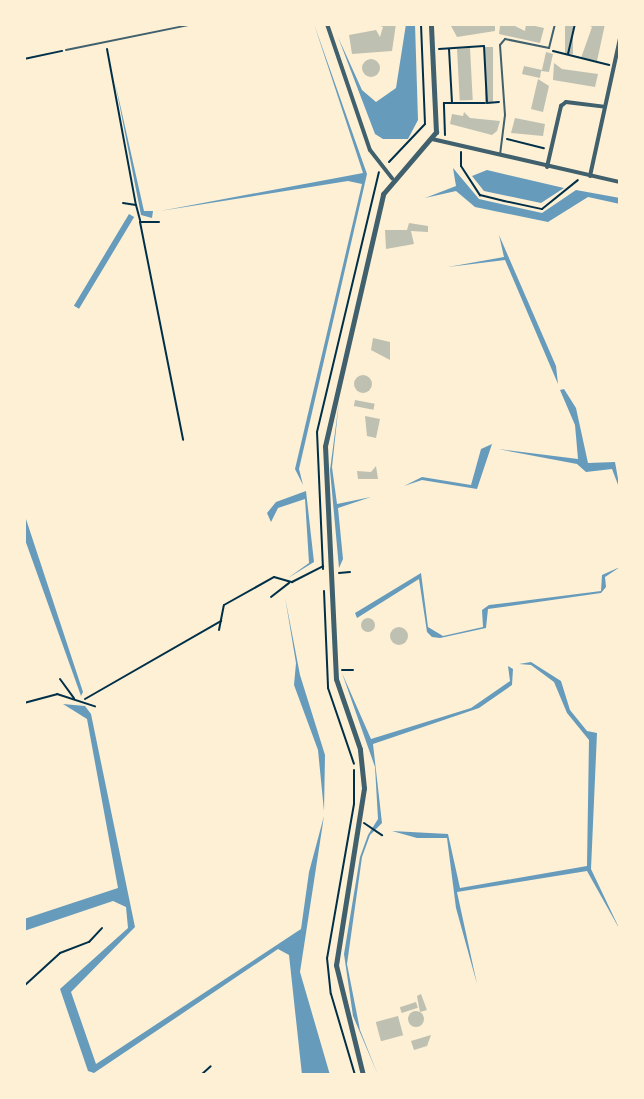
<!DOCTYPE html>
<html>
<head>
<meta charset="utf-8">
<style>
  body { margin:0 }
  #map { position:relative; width:644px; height:1099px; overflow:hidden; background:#fdf0d5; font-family:"Exo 2",sans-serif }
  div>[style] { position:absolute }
  .water>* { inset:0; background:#669bbc; transform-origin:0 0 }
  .building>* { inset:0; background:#bec0b2; transform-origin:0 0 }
  .round { border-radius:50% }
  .path>* { height:2px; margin:-1px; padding:0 1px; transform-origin:1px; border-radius:1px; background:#003049 }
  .service>* { height:2px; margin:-1px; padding:0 1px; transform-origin:1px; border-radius:1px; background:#3f606c }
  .minor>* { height:4px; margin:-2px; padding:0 2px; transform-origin:2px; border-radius:2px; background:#3f606c }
  .tertiary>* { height:5px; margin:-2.5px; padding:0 2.5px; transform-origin:2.5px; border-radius:2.5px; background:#3f606c }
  span { translate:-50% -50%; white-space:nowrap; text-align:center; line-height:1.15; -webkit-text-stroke:6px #fdf0d5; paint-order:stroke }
  .frame { position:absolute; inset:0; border:26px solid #fdf0d5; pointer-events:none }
</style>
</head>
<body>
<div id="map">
  <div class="water">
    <div style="clip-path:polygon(314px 24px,367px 174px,299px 469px,303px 485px,295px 469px,362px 184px,348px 181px,160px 211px,363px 173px)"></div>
    <div style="clip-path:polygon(406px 24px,415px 24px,418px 120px,408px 139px,383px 139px,375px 134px,338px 37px,362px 90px,376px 102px,396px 88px)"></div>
    <div style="clip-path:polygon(115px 82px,144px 211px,153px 211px,152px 218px,141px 215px)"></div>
    <div style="clip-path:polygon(453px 168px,479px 199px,542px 213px,576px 190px,620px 198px,620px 204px,588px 197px,548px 222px,475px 207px,456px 191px,425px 198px,456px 186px)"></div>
    <div style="clip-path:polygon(487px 170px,564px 188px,541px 203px,484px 191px,472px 176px)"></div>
    <div style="left:129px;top:214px;width:6px;height:107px;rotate:31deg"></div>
    <div style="clip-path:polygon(499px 235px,556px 366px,558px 384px,505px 260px,448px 267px,504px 257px)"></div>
    <div style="clip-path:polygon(564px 389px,576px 408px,588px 463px,615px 462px,620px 490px,612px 469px,586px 472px,577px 464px,498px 449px,578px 459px,575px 425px,560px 390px)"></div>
    <div style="clip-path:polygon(339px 402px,332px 467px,337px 504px,371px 497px,338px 508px,343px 559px,339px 568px,330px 470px)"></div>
    <div style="clip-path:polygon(492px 444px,477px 489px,422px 480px,404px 486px,422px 477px,471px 485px,481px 449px)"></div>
    <div style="clip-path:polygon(306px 491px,314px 562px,288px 578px,309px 563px,305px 499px,278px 508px,271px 522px,267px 513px,276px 502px)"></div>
    <div style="clip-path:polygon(24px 513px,83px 692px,81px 696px,24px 537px)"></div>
    <div style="clip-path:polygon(620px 567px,605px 577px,606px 587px,601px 593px,488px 609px,486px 628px,440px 638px,432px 637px,427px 632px,419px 579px,357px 618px,355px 613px,421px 573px,428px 627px,443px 636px,483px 627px,482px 610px,489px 605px,601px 591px,602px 575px)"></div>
    <div style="clip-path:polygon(285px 597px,300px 675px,325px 755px,324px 811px,318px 750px,294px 685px,296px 663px)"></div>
    <div style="clip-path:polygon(531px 662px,561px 681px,570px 710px,587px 731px,597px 733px,591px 869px,620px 930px,587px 871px,457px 892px,477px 984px,456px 908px,447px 838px,417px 838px,392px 831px,448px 834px,460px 888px,587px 866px,589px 740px,567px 713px,554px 682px,531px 665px,519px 664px)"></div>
    <div style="clip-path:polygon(508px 666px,513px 669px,512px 685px,479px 708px,373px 744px,382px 823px,370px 835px,362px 857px,347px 964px,360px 1030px,378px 1075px,353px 1016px,344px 954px,360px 857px,368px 835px,378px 819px,375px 767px,342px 673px,371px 739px,471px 708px,510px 681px)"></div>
    <div style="clip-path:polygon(63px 704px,85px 706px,91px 714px,135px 927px,71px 992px,96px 1064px,301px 929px,309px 872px,324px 816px,300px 972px,330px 1075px,302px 1075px,289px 955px,278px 949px,94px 1073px,88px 1071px,60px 989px,128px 928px,126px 907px,113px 901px,24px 931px,24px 919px,118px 888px,87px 719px)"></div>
  </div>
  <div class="building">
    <div style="clip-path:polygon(375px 24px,396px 24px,392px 51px,352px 54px,349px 35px,376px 30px,380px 37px,383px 27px)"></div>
    <div style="clip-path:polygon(450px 24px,495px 24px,495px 31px,457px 37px)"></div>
    <div style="clip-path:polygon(511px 24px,525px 31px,526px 24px,544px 28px,540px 43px,499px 34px,500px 26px)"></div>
    <div style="left:565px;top:24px;width:8px;height:30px"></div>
    <div style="clip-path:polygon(586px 24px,605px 24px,597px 61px,581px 58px,592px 27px)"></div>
    <div style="left:485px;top:47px;width:8px;height:55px"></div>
    <div style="left:470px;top:48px;width:52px;height:13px;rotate:87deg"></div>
    <div style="clip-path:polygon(546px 52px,553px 54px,549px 72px,541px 71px,540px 78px,522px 74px,524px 66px,542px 70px)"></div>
    <div class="round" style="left:362px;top:59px;width:18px;height:18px"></div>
    <div style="clip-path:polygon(554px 63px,562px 69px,598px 74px,595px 87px,553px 80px)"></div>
    <div style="clip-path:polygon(538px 79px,549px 86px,543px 112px,531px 109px)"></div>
    <div style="clip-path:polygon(464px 112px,470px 118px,500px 121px,497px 131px,492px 135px,450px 124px,452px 114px,463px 116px)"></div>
    <div style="clip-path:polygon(515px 118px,545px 124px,543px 136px,511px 133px)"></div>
    <div style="clip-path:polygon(409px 223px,428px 226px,428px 232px,411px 231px,414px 244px,386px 249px,385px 230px,407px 230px)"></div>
    <div style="clip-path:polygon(373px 338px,390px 342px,390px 360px,371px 350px)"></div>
    <div class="round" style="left:354px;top:375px;width:18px;height:18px"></div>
    <div style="left:355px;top:400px;width:20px;height:6px;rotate:11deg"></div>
    <div style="clip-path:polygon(365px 416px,380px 419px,376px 438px,367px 436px)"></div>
    <div style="clip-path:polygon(376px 466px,378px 479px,358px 479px,357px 471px,371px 472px)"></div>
    <div class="round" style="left:361px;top:618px;width:14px;height:14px"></div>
    <div class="round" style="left:390px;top:627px;width:18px;height:18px"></div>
    <div style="clip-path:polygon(421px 994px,427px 1010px,420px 1012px,417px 996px)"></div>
    <div style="left:416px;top:1002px;width:6px;height:17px;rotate:72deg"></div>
    <div class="round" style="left:408px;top:1011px;width:16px;height:16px"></div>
    <div style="left:398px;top:1016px;width:20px;height:23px;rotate:75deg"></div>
    <div style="clip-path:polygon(431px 1035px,427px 1046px,414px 1050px,411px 1041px)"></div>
  </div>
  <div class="path">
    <div style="left:107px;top:49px;width:159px;rotate:79.5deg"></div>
    <div style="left:439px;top:49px;width:45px;rotate:-3.8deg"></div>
    <div style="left:484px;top:46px;width:57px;rotate:87deg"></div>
    <div style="left:487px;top:103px;width:12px;rotate:-5deg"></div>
    <div style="left:449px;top:49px;width:53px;rotate:86.8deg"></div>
    <div style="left:553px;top:51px;width:58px;rotate:14deg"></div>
    <div style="left:568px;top:54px;width:31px;rotate:-77deg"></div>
    <div style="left:24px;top:59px;width:39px;rotate:-12deg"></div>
    <div style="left:445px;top:135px;width:32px;rotate:-92deg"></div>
    <div style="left:444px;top:103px;width:41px"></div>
    <div style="left:507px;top:139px;width:38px;rotate:14deg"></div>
    <div style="left:461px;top:152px;width:14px;rotate:90deg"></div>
    <div style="left:461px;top:166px;width:35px;rotate:57deg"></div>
    <div style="left:480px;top:195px;width:25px;rotate:14deg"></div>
    <div style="left:504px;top:201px;width:39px;rotate:12deg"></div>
    <div style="left:542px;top:209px;width:46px;rotate:-38.9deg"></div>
    <div style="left:389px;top:162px;width:52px;rotate:-46.5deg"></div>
    <div style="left:425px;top:124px;width:100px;rotate:-92.3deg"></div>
    <div style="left:123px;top:203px;width:13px;rotate:9deg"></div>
    <div style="left:136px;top:205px;width:16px;rotate:75deg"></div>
    <div style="left:159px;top:222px;width:19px;rotate:180deg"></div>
    <div style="left:140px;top:222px;width:222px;rotate:78.8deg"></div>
    <div style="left:323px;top:569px;width:137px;rotate:-92.5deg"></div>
    <div style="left:317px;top:432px;width:267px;rotate:-76.6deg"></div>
    <div style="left:339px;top:573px;width:11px;rotate:-5deg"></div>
    <div style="left:324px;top:591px;width:97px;rotate:87.6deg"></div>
    <div style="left:328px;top:688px;width:80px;rotate:71.1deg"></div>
    <div style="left:271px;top:597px;width:23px;rotate:-38deg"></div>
    <div style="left:219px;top:630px;width:25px;rotate:-79deg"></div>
    <div style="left:224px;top:605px;width:57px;rotate:-29.2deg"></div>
    <div style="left:274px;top:577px;width:19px;rotate:16deg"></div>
    <div style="left:292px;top:582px;width:35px;rotate:-27deg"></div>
    <div style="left:342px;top:670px;width:11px"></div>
    <div style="left:60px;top:679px;width:24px;rotate:54deg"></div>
    <div style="left:85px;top:699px;width:157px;rotate:-29.8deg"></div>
    <div style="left:24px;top:703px;width:34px;rotate:-15deg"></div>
    <div style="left:57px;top:694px;width:40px;rotate:18deg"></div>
    <div style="left:354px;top:770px;width:34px;rotate:90deg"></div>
    <div style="left:354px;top:804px;width:156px;rotate:99.9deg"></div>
    <div style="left:327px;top:958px;width:36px;rotate:84deg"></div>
    <div style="left:331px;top:994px;width:84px;rotate:73.5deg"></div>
    <div style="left:364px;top:823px;width:22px;rotate:34deg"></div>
    <div style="left:24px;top:986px;width:49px;rotate:-42.5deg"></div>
    <div style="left:60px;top:953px;width:31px;rotate:-21deg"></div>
    <div style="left:89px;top:942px;width:19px;rotate:-47deg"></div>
    <div style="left:201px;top:1075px;width:13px;rotate:-42deg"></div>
  </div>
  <div class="service">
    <div style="left:66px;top:50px;width:131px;rotate:-11.5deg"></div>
    <div style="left:500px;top:155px;width:40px;rotate:-82.9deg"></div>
    <div style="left:505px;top:115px;width:70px;rotate:-94.1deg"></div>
    <div style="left:500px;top:45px;width:8px;rotate:-50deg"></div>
    <div style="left:505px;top:39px;width:45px;rotate:11.6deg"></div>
    <div style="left:549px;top:48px;width:25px;rotate:-76deg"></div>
  </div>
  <div class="minor">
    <div style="left:327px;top:24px;width:133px;rotate:71.2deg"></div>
    <div style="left:370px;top:150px;width:36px;rotate:52deg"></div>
    <div style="left:432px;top:139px;width:193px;rotate:12.9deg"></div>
    <div style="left:547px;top:167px;width:63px;rotate:-77.1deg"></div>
    <div style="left:561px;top:106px;width:6px;rotate:-39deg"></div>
    <div style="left:566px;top:102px;width:38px;rotate:7deg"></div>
    <div style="left:590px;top:176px;width:141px;rotate:-77.7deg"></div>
  </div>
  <div class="tertiary">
    <div style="left:363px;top:1075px;width:113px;rotate:-103.8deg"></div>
    <div style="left:336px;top:965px;width:179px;rotate:-81deg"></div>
    <div style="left:364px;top:788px;width:39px;rotate:-96deg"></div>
    <div style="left:360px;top:749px;width:74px;rotate:-108.9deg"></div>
    <div style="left:336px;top:679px;width:233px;rotate:-92.7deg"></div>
    <div style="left:325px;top:446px;width:259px;rotate:-77deg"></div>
    <div style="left:383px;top:194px;width:82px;rotate:-49.5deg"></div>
    <div style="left:436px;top:132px;width:108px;rotate:-92.7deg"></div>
  </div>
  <div class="frame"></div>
</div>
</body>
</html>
